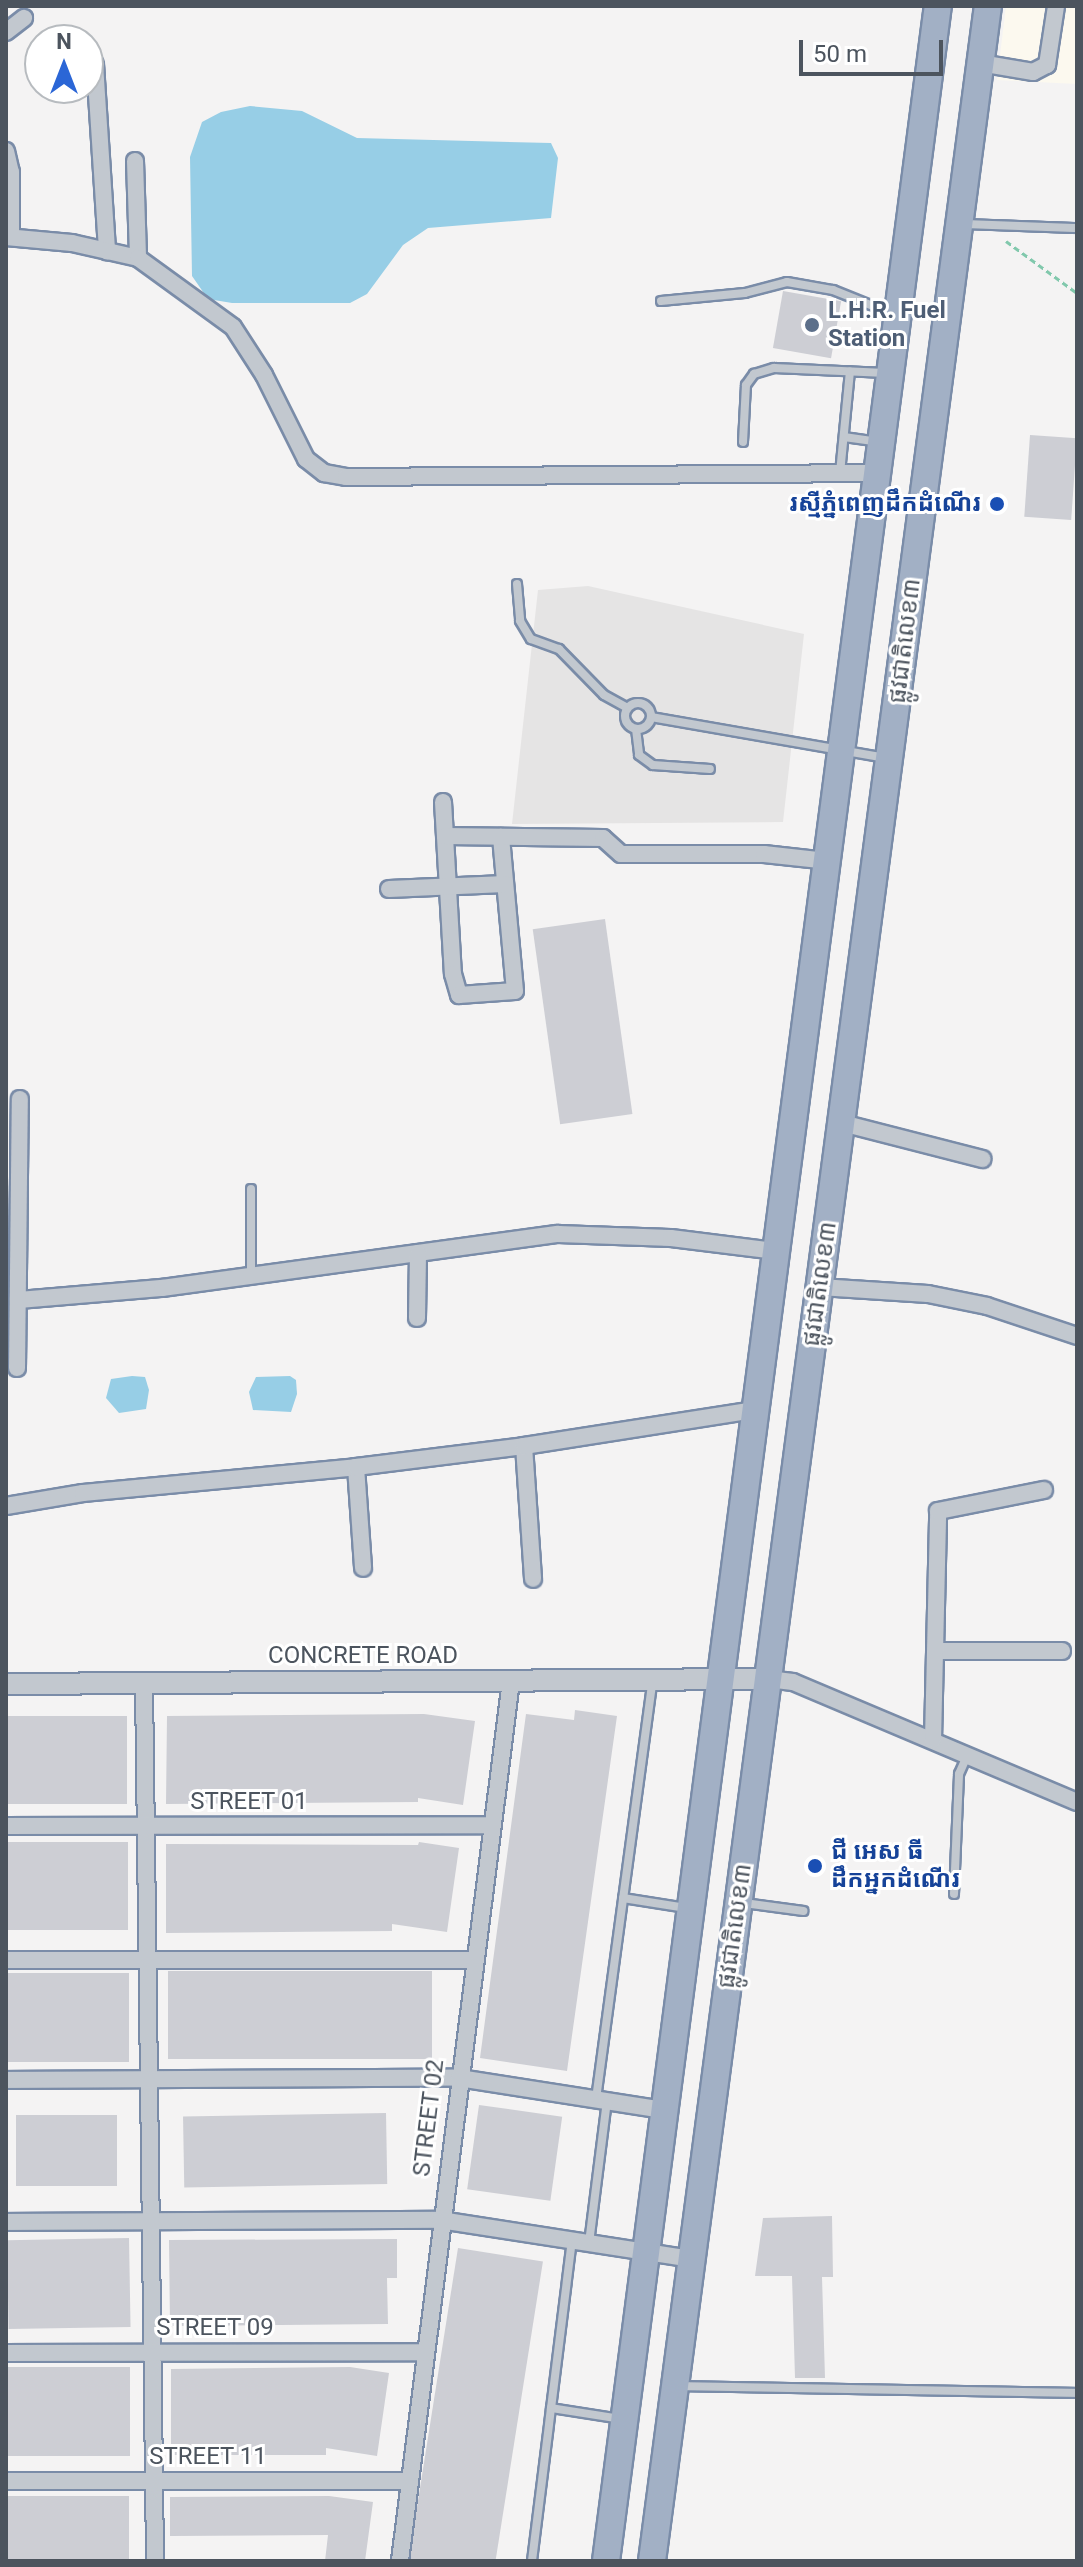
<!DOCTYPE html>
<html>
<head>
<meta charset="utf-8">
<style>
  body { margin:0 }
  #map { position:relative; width:1083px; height:2567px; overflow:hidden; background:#f4f3f3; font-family:Roboto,"Noto Sans Khmer",sans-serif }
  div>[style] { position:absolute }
  .commercial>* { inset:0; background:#fcf9ef }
  .education>* { inset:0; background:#e5e4e4 }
  .water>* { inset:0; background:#97cee6 }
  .building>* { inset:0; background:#cdced4; transform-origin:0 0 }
  .path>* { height:3px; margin-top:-1.5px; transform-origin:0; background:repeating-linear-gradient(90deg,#81c8ac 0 6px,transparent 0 10px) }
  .roads { filter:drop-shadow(2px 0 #7a8ca8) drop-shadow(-2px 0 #7a8ca8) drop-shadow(0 2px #7a8ca8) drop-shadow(0 -2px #7a8ca8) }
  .service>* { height:8px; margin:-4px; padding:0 4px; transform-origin:4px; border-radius:4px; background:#c2c8cf }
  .service>.ring { margin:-4px; padding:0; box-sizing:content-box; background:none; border:8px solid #c2c8cf; border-radius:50% }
  .minor>* { height:16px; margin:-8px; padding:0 8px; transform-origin:8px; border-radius:8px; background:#c2c8cf }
  .tertiary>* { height:20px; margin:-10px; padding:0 10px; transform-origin:10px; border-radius:10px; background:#c2c8cf }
  .trunk>* { height:26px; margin:-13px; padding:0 13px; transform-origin:13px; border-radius:13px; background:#a2b0c5 }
  .dots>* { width:22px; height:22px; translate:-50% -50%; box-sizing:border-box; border:4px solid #fff; border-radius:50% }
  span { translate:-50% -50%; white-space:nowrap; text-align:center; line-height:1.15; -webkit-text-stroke:6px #fff; paint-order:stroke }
  .service-label { font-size:24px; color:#4e5e75; font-weight:700 }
  .left { translate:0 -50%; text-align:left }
  .transit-label { font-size:24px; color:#164399; font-weight:700 }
  .right { translate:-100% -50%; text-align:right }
  .street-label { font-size:24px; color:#4c545e }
  .frame { position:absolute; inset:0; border:8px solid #4c545e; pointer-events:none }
  .north { position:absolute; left:24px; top:24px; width:80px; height:80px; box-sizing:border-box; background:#fff; border:2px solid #b7bbbf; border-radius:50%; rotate:0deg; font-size:22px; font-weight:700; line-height:32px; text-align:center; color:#4c545e }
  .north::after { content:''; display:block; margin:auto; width:28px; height:36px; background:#2b66d6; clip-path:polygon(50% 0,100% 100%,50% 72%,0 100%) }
  .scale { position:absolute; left:799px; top:40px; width:144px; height:36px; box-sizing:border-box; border:4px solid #4c545e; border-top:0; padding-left:10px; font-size:24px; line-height:28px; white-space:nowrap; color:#4c545e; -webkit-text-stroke:6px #fff; paint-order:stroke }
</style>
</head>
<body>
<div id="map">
  <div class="commercial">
    <div style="clip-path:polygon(1006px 6px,1077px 6px,1077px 84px,997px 80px)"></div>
  </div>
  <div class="education">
    <div style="clip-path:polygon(588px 586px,804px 634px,783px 822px,512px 824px,538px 590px)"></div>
  </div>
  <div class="water">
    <div style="clip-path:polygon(250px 106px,302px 111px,357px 138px,551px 143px,558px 158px,551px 218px,428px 228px,403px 245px,367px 294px,350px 303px,232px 303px,208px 299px,192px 276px,190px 157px,202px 122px,221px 112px)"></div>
    <div style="clip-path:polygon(132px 1376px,145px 1377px,149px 1390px,146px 1409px,119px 1413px,106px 1398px,111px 1379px)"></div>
    <div style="clip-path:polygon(290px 1376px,296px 1380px,297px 1394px,291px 1412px,253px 1410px,249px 1392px,256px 1377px)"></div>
  </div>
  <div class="building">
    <div style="left:783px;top:291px;width:59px;height:58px;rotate:10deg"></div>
    <div style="left:1030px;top:435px;width:47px;height:82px;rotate:4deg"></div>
    <div style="left:605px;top:919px;width:197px;height:73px;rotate:82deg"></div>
    <div style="clip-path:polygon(575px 1710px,617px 1716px,567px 2071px,480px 2058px,526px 1714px,574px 1720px)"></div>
    <div style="clip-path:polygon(424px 1714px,475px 1721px,463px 1805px,418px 1798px,418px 1802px,166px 1804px,167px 1716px)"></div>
    <div style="left:127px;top:1716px;width:88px;height:121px;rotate:90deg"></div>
    <div style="left:128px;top:1842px;width:88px;height:122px;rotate:90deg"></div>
    <div style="clip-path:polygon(419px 1842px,459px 1848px,447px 1932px,392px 1924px,392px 1931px,166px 1933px,166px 1844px,418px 1845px)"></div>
    <div style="left:432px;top:1971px;width:88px;height:264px;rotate:90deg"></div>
    <div style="left:129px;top:1973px;width:89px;height:123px;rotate:90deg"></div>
    <div style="left:479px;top:2105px;width:84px;height:85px;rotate:8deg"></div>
    <div style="left:386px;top:2113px;width:71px;height:203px;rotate:89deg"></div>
    <div style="left:16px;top:2115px;width:101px;height:71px"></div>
    <div style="clip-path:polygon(832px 2216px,833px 2277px,822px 2277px,825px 2378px,795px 2378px,792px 2276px,755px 2276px,763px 2218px)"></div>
    <div style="left:129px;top:2238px;width:89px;height:122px;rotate:89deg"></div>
    <div style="clip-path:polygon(397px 2239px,397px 2278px,387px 2278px,388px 2324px,170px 2326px,169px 2240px)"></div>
    <div style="left:458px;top:2248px;width:86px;height:316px;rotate:9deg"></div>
    <div style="left:130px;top:2367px;width:89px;height:122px;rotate:90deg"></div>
    <div style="clip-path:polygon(350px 2367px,389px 2373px,377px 2456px,326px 2448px,326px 2455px,171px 2455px,171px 2369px)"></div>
    <div style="left:129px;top:2496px;width:65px;height:122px;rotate:90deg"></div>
    <div style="clip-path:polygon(329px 2496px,373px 2502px,365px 2561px,325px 2561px,328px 2535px,170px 2536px,170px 2497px)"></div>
  </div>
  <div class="path">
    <div style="left:1006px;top:241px;width:88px;rotate:36.2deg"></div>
  </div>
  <div class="roads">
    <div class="service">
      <div style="left:962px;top:224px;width:115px;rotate:2deg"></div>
      <div style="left:661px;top:301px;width:84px;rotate:-5.4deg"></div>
      <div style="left:745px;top:293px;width:43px;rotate:-14.7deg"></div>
      <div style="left:787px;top:282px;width:47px;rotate:9.9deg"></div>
      <div style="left:833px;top:290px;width:65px;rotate:21.8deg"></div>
      <div style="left:844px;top:437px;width:35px;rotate:8deg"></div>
      <div style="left:743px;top:442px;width:57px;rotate:-87deg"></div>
      <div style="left:746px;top:385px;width:14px;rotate:-54deg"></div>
      <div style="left:754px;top:374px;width:21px;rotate:-17deg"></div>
      <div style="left:774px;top:368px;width:112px;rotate:2.6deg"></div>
      <div style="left:840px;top:473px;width:102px;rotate:-84.4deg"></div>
      <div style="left:517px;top:584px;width:37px;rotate:85deg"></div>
      <div style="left:520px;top:621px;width:21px;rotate:59deg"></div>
      <div style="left:531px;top:639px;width:30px;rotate:20deg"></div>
      <div style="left:559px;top:649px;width:64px;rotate:45.6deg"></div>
      <div style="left:604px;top:695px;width:26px;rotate:29deg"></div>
      <div class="ring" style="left:625px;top:703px;width:18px;height:18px"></div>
      <div style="left:651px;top:717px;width:240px;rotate:9.9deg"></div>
      <div style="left:636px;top:729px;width:26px;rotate:83deg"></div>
      <div style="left:639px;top:755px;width:17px;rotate:36deg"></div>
      <div style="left:653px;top:765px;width:57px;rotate:4deg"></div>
      <div style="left:251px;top:1189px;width:85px;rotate:90deg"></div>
      <div style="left:954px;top:1894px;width:120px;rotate:-87.6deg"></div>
      <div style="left:959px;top:1774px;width:20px;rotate:-66deg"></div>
      <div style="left:623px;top:1898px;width:64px;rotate:9deg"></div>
      <div style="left:744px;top:1903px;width:60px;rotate:7.7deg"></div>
      <div style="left:596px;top:2099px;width:423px;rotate:-82.3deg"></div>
      <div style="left:589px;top:2243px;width:143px;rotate:-82.8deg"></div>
      <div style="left:678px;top:2386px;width:399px;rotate:1deg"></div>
      <div style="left:551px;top:2408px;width:71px;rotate:8.9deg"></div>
      <div style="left:532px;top:2561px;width:321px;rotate:-82.9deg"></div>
    </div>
    <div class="minor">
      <div style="left:6px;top:32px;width:23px;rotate:-38deg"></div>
      <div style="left:980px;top:63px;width:54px;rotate:9.6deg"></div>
      <div style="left:1033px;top:72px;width:16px;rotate:-27deg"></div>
      <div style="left:1047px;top:65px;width:60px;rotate:-81.3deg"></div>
      <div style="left:95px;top:64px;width:188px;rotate:86.3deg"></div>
      <div style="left:6px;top:151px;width:22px;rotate:77deg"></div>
      <div style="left:11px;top:172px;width:65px;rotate:90deg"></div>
      <div style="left:135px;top:161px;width:97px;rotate:88.2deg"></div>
      <div style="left:6px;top:237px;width:66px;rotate:5.2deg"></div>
      <div style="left:72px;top:243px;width:68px;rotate:12.8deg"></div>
      <div style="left:138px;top:258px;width:117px;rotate:36deg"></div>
      <div style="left:233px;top:327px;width:57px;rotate:57.1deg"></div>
      <div style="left:264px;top:375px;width:94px;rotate:63.4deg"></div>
      <div style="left:306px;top:459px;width:23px;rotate:38deg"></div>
      <div style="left:324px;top:473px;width:22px;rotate:10deg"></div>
      <div style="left:346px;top:477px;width:531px;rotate:-0.43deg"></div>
      <div style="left:443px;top:802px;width:172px;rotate:86.7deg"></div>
      <div style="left:453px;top:974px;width:22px;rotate:74deg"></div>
      <div style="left:459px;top:995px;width:56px;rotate:-4.1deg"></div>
      <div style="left:515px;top:991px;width:155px;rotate:-95.2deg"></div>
      <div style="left:445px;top:836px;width:158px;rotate:0.7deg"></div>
      <div style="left:603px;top:838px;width:24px;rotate:42deg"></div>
      <div style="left:621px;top:854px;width:143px"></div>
      <div style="left:764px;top:854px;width:63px;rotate:6.3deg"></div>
      <div style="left:389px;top:889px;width:116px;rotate:-2.5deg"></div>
      <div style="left:842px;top:1123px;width:145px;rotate:14.4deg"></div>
      <div style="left:820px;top:1287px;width:108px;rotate:3.7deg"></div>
      <div style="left:928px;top:1294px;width:60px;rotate:11.5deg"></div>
      <div style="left:987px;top:1306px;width:95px;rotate:18.4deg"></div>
      <div style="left:18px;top:1300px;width:144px;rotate:-4.8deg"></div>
      <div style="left:162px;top:1288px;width:400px;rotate:-7.8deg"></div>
      <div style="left:558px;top:1234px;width:113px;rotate:2deg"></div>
      <div style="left:671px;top:1238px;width:106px;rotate:7.1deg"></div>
      <div style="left:417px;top:1318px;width:65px;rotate:-89.1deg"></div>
      <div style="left:17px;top:1368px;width:269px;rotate:-89.4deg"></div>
      <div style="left:524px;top:1446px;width:133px;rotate:86.1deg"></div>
      <div style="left:356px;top:1467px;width:101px;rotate:86deg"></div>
      <div style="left:6px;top:1506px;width:78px;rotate:-9.6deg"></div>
      <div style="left:83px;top:1493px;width:274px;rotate:-5.4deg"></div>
      <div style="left:356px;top:1467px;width:169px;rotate:-7.1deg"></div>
      <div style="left:524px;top:1446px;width:234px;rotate:-8.9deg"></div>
      <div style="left:937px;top:1651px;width:125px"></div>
      <div style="left:768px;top:1679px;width:25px;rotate:7deg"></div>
      <div style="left:793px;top:1682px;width:308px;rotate:22.9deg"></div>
      <div style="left:144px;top:1683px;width:878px;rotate:89.28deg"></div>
      <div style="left:933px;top:1740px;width:229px;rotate:-88.7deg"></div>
      <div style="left:938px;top:1511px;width:108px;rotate:-11.2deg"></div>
      <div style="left:6px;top:1826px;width:486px;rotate:-0.1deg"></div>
      <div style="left:6px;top:1960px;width:468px"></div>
      <div style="left:6px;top:2080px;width:453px;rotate:-0.3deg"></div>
      <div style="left:459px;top:2078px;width:207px;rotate:8.9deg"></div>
      <div style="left:6px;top:2222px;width:434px;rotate:-0.3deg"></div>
      <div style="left:440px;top:2220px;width:254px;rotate:8.8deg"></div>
      <div style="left:6px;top:2353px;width:419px;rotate:-0.1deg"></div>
      <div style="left:6px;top:2481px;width:404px"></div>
      <div style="left:400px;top:2561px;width:887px;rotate:-82.81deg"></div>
    </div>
    <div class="tertiary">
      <div style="left:6px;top:1684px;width:762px;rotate:-0.38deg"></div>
    </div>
    <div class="trunk">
      <div style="left:606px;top:2561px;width:2576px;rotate:-82.6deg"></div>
      <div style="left:652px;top:2561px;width:2577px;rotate:-82.51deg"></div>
    </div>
  </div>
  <div class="dots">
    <div style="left:812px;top:325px;background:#5c6f8a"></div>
    <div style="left:997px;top:504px;background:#1a4fb4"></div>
    <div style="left:815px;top:1866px;background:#1a4fb4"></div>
  </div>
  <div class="service-label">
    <span class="left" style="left:828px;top:325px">L.H.R. Fuel<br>Station</span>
  </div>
  <div class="transit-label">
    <span class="right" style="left:981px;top:504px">រស្មីភ្នំពេញដឹកដំណើរ</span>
    <span class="left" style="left:831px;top:1866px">ជី អេស ធី<br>ដឹកអ្នកដំណើរ</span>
  </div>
  <div class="street-label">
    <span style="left:905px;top:641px;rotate:-83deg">ផ្លូវជាតិលេខ៣</span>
    <span style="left:820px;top:1284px;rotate:-82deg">ផ្លូវជាតិលេខ៣</span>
    <span style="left:363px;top:1656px">CONCRETE ROAD</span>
    <span style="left:249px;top:1802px">STREET 01</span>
    <span style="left:735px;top:1926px;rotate:-82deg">ផ្លូវជាតិលេខ៣</span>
    <span style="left:429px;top:2118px;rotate:-83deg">STREET 02</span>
    <span style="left:215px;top:2328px">STREET 09</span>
    <span style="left:208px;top:2457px">STREET 11</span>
  </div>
  <div class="frame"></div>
  <div class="north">N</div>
  <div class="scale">50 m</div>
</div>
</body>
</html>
